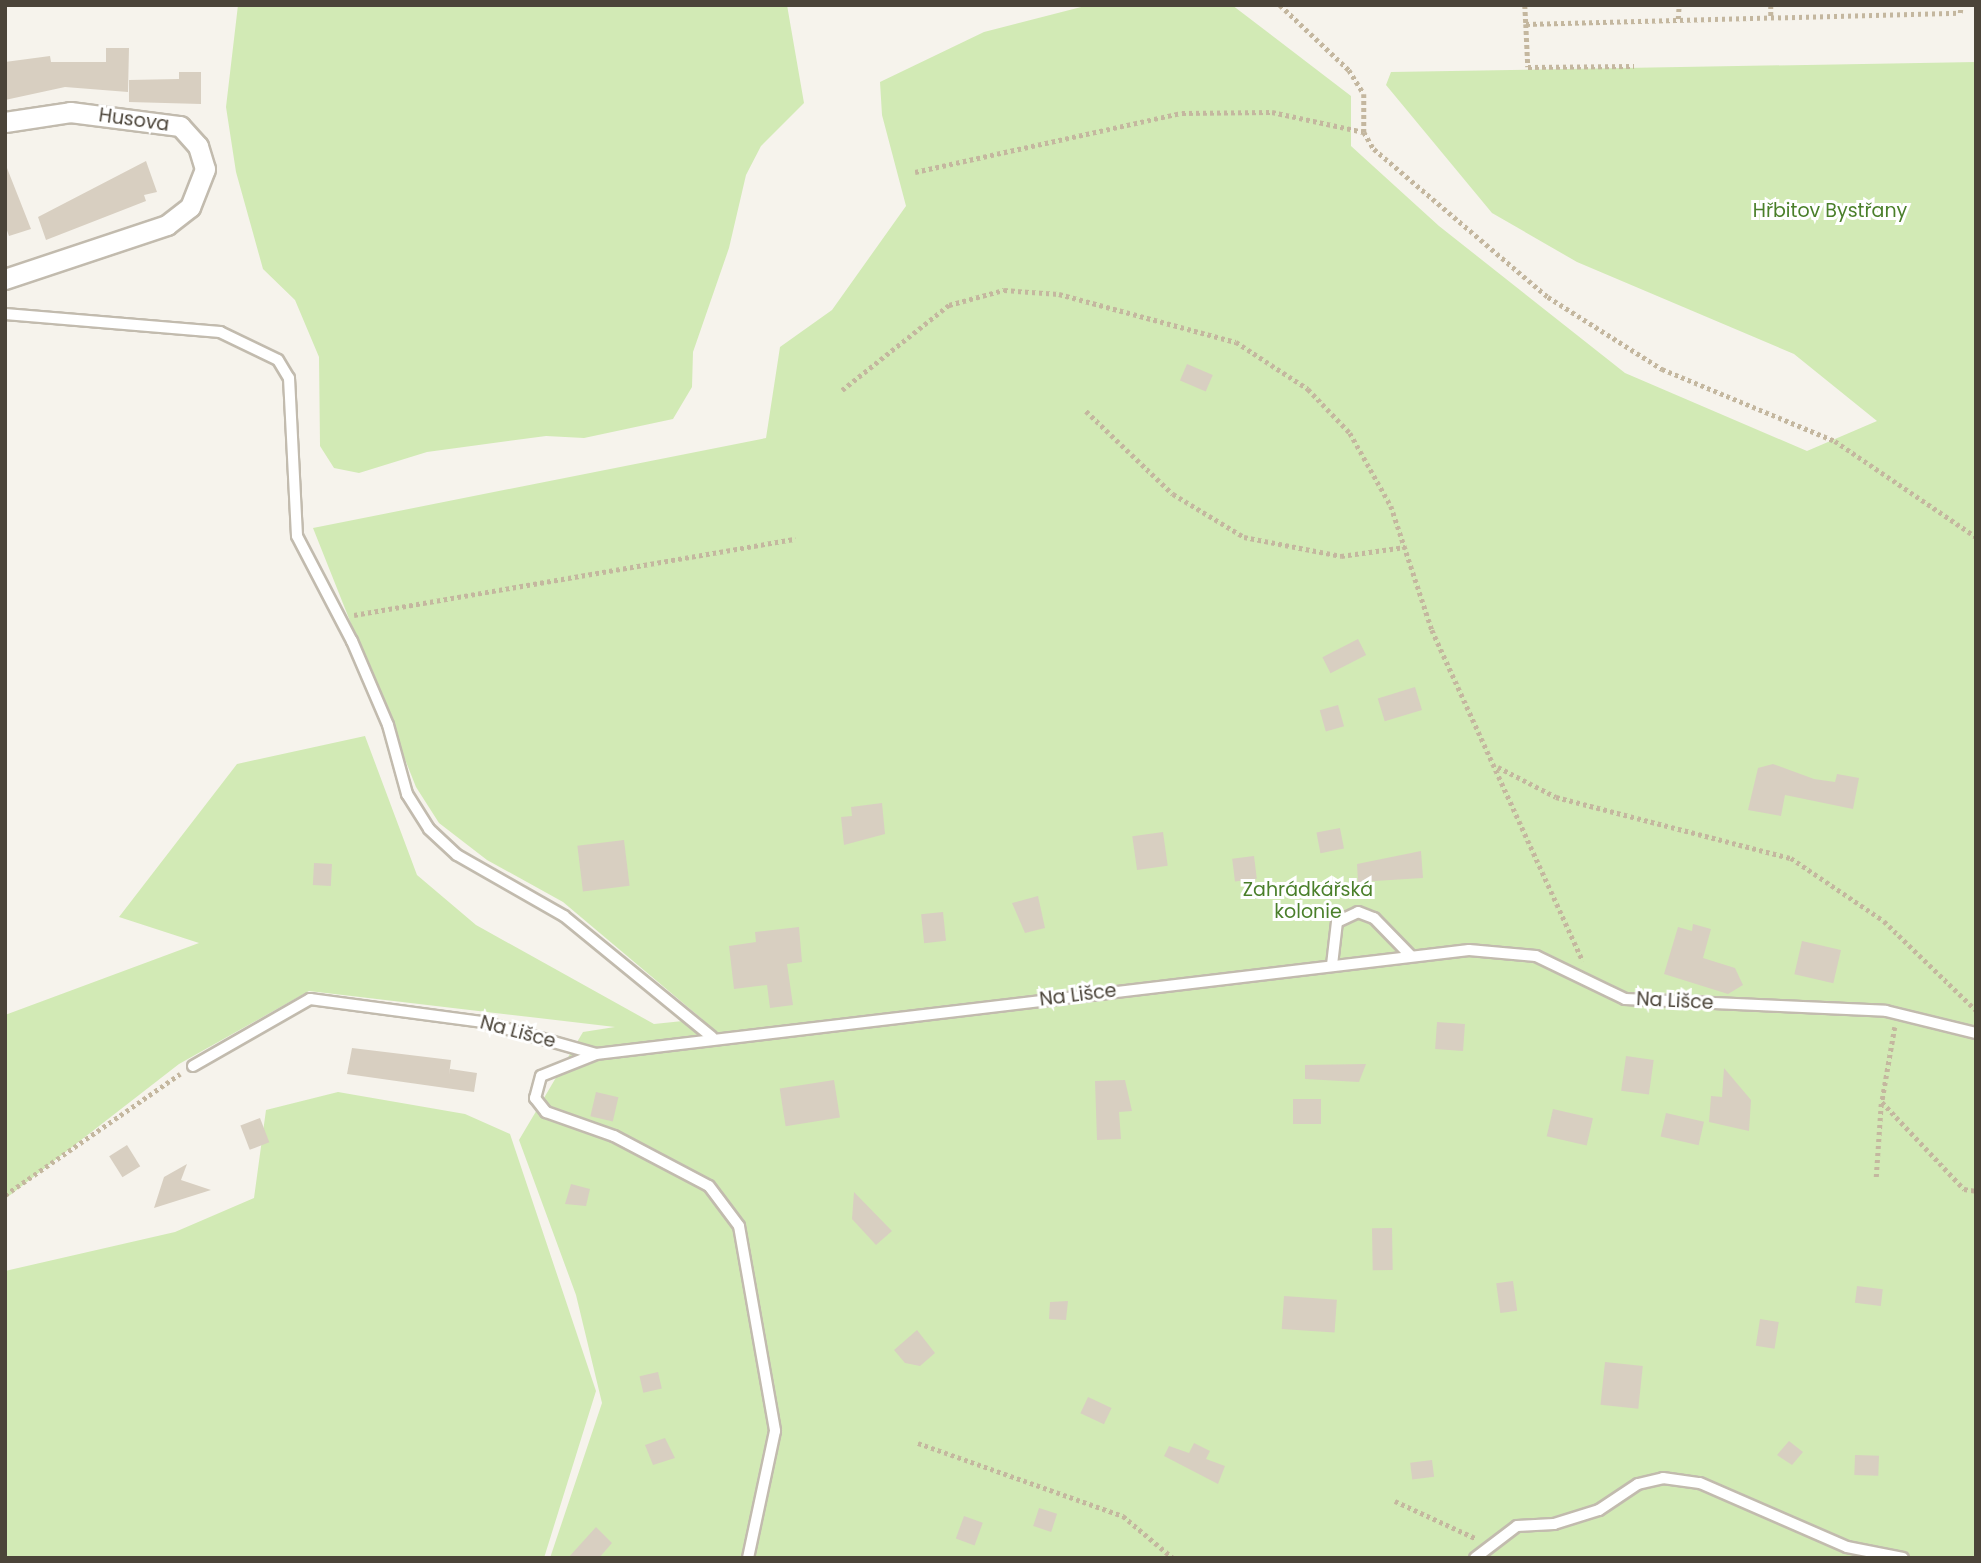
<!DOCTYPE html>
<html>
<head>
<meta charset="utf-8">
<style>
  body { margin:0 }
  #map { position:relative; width:1981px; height:1563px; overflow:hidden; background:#f6f3ec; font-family:Poppins,sans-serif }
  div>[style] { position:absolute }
  .green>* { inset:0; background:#d2eab5 }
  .building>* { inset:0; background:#d8cfc1; transform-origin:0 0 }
  .path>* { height:4.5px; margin-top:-2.25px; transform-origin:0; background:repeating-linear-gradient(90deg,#c4b79f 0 3.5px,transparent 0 7px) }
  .roads { filter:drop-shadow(2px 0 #c2bbae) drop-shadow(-2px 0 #c2bbae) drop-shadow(0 2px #c2bbae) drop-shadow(0 -2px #c2bbae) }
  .lane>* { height:10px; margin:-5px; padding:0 5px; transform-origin:5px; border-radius:5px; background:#fff }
  .street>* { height:19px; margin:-9.5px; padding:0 9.5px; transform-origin:9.5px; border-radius:9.5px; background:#fff }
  span { translate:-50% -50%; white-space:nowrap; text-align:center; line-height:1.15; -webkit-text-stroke:6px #fff; paint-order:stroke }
  .street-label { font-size:19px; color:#4b4439 }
  .park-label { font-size:19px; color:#4a7f2a }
  .frame { position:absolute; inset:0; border:7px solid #4b4439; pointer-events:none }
</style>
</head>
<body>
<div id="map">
  <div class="green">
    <div style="clip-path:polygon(238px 5px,787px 5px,804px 103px,761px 146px,746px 175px,729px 248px,693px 352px,692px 387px,673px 419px,584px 438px,546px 436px,427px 452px,359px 473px,334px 468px,320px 446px,319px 357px,295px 300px,263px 269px,236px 172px,226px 107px)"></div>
    <div style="clip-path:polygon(1089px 5px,1232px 5px,1351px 96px,1351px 146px,1439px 226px,1625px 373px,1807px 451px,1877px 421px,1794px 354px,1577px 262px,1492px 213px,1386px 85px,1391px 72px,1976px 62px,1976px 1558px,550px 1558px,602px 1403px,576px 1295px,519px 1140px,583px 1032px,615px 1027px,309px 991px,179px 1064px,5px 1199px,5px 1015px,199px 943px,119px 917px,237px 764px,365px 736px,417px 875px,476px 925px,654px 1024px,702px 1019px,563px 902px,487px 860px,439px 823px,416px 787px,313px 528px,766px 438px,780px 347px,832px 310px,906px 206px,882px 115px,880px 82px,984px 32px)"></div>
    <div style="clip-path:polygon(338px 1092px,465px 1114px,510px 1134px,596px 1391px,544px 1558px,5px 1558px,5px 1271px,175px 1232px,254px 1198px,266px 1110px)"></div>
  </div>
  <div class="building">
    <div style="clip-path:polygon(106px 48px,129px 48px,128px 92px,65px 87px,5px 100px,5px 62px,50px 56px,51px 62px,106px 62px)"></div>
    <div style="clip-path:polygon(179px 72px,201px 72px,201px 104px,129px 102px,129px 80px,179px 79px)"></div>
    <div style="clip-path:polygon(146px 161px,157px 192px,144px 195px,146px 201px,46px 240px,38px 217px)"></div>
    <div style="clip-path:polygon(5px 163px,31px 229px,9px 236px,5px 225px)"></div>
    <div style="left:1187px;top:364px;width:28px;height:18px;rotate:23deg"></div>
    <div style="left:1358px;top:639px;width:18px;height:40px;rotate:63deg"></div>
    <div style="left:1415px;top:687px;width:24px;height:39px;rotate:73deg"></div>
    <div style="left:1338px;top:705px;width:22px;height:19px;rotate:74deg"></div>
    <div style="clip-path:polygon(1773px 764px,1814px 779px,1835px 782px,1837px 774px,1859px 778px,1853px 809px,1785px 795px,1781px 816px,1748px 810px,1758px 768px)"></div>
    <div style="clip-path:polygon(882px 803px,885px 834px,844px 845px,841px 817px,852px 816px,851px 807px)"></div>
    <div style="left:1340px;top:828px;width:21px;height:24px;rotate:79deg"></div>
    <div style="left:1163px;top:832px;width:34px;height:31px;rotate:82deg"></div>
    <div style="left:624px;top:840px;width:46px;height:47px;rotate:83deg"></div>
    <div style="clip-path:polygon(1421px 851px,1423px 878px,1358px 882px,1357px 864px)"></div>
    <div style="left:1254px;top:856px;width:23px;height:22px;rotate:83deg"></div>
    <div style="left:314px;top:863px;width:18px;height:22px;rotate:3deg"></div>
    <div style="clip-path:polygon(1038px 896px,1045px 928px,1025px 933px,1012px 903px)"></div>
    <div style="left:943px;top:912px;width:29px;height:22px;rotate:84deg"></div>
    <div style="clip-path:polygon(1693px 924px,1711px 929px,1703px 958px,1735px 968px,1743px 985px,1728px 994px,1664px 974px,1678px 927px,1692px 931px)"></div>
    <div style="clip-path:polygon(799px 927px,802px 962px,787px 964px,793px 1005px,770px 1008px,767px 985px,734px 989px,729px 946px,756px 942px,755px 932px)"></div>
    <div style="left:1802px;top:941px;width:40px;height:34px;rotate:13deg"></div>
    <div style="left:1437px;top:1022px;width:28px;height:27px;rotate:4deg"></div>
    <div style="clip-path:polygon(352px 1048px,451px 1060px,449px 1075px,450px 1069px,477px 1073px,474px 1092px,347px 1074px)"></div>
    <div style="left:1626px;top:1056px;width:28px;height:35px;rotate:8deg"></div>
    <div style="clip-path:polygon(1366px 1064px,1359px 1082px,1305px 1079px,1305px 1065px)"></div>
    <div style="clip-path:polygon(1724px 1068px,1751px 1100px,1749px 1131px,1709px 1122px,1711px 1096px,1722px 1097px)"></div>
    <div style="left:834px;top:1080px;width:38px;height:55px;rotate:81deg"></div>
    <div style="clip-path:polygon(1125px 1080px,1132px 1111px,1119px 1112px,1121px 1139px,1097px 1140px,1095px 1081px)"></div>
    <div style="left:596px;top:1092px;width:23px;height:25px;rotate:13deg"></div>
    <div style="left:1321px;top:1099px;width:25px;height:28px;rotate:90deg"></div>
    <div style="left:1553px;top:1109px;width:41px;height:28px;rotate:13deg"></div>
    <div style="left:1666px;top:1113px;width:39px;height:24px;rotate:13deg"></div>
    <div style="left:260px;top:1118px;width:26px;height:21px;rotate:69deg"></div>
    <div style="left:127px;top:1145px;width:25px;height:21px;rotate:58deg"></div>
    <div style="clip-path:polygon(187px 1164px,181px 1180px,211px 1190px,154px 1208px,164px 1177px)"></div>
    <div style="clip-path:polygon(571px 1184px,590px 1189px,586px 1206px,565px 1204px)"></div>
    <div style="clip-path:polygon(854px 1192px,892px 1231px,876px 1245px,852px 1219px)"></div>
    <div style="left:1392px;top:1228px;width:42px;height:20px;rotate:89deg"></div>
    <div style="left:1513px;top:1281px;width:30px;height:17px;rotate:82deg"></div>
    <div style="left:1857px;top:1286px;width:26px;height:17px;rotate:7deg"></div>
    <div style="left:1284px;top:1296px;width:53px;height:33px;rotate:4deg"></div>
    <div style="clip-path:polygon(1068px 1301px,1066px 1320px,1049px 1319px,1050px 1302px)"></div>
    <div style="left:1760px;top:1319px;width:19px;height:27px;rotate:9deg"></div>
    <div style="clip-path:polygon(917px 1330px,935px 1353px,920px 1366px,905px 1363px,894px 1350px)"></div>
    <div style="left:1605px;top:1362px;width:38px;height:43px;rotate:6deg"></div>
    <div style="left:658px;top:1372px;width:17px;height:19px;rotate:77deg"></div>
    <div style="left:1088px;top:1397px;width:26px;height:18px;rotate:25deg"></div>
    <div style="clip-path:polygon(665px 1438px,675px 1458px,653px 1465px,645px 1445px)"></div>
    <div style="clip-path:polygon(1789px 1441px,1803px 1452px,1792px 1465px,1777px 1455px)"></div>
    <div style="clip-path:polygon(1194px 1443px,1210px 1451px,1206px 1459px,1225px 1466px,1218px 1484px,1164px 1456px,1169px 1446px,1189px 1453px)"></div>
    <div style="left:1855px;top:1455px;width:24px;height:20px;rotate:2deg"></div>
    <div style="left:1432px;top:1460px;width:17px;height:22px;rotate:83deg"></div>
    <div style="left:1039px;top:1508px;width:19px;height:19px;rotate:18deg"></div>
    <div style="left:964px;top:1516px;width:20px;height:24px;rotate:20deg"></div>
    <div style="clip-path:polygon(596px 1527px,612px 1543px,599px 1558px,568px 1558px)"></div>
  </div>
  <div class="path">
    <div style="left:1280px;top:5px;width:95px;rotate:43.3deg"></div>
    <div style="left:1349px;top:70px;width:28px;rotate:58deg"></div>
    <div style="left:1364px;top:94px;width:38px;rotate:90deg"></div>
    <div style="left:1364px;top:132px;width:20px;rotate:60deg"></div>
    <div style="left:1374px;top:149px;width:228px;rotate:40.4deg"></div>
    <div style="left:1548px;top:297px;width:135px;rotate:32.3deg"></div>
    <div style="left:1662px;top:369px;width:187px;rotate:22.6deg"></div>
    <div style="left:1835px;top:441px;width:171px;rotate:34.2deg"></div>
    <div style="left:1525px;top:5px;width:19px;rotate:87deg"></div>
    <div style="left:1526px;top:24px;width:434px;rotate:-1.5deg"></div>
    <div style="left:1960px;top:13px;width:8px;rotate:-83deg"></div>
    <div style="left:1771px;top:5px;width:11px;rotate:90deg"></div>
    <div style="left:1678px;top:19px;width:14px;rotate:-86deg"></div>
    <div style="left:1526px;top:24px;width:43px;rotate:87.3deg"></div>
    <div style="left:1528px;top:67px;width:106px;rotate:-0.5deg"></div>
    <div style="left:915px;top:172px;width:273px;rotate:-12.5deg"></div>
    <div style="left:1182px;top:113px;width:90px;rotate:-0.6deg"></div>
    <div style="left:1272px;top:112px;width:94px;rotate:12.3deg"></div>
    <div style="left:842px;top:390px;width:137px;rotate:-38.5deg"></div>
    <div style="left:949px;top:305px;width:57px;rotate:-15.3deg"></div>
    <div style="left:1004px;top:290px;width:55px;rotate:4.2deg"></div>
    <div style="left:1059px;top:294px;width:183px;rotate:15.2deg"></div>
    <div style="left:1236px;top:342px;width:86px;rotate:33.1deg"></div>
    <div style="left:1308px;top:389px;width:61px;rotate:46.3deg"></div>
    <div style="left:1350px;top:433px;width:84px;rotate:60.7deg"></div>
    <div style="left:1391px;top:506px;width:131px;rotate:71.7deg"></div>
    <div style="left:1432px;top:630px;width:364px;rotate:65.5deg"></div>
    <div style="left:1086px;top:411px;width:120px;rotate:43.7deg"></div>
    <div style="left:1173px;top:494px;width:83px;rotate:31.2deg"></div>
    <div style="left:1244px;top:537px;width:99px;rotate:11.1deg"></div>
    <div style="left:1341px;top:556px;width:65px;rotate:-8deg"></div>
    <div style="left:354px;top:615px;width:448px;rotate:-9.8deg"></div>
    <div style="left:1498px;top:767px;width:65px;rotate:27.3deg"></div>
    <div style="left:1556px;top:797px;width:243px;rotate:14.6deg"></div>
    <div style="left:1791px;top:858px;width:112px;rotate:34.1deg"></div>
    <div style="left:1884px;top:921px;width:128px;rotate:44.1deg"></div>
    <div style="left:1895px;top:1027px;width:76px;rotate:99.8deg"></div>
    <div style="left:1882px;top:1102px;width:120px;rotate:46.7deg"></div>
    <div style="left:1964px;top:1189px;width:12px;rotate:9deg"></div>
    <div style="left:1876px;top:1177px;width:74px;rotate:-86.1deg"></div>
    <div style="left:5px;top:1195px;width:213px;rotate:-34.7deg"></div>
    <div style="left:918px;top:1443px;width:218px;rotate:19.6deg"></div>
    <div style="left:1123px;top:1516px;width:65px;rotate:40deg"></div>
    <div style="left:1395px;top:1501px;width:88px;rotate:24.8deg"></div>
  </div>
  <div class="roads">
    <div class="lane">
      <div style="left:5px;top:314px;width:216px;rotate:4.8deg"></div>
      <div style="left:220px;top:332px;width:64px;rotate:25.8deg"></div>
      <div style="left:278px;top:360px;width:21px;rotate:59deg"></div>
      <div style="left:289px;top:378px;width:158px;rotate:87.1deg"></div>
      <div style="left:297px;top:536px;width:119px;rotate:62.4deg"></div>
      <div style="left:352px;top:641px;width:91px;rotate:66.8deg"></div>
      <div style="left:388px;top:725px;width:72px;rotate:74.6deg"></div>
      <div style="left:407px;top:794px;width:41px;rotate:57.8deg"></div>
      <div style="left:429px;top:829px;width:38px;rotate:43deg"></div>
      <div style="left:457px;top:855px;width:123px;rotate:29.7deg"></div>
      <div style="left:564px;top:916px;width:191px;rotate:39.3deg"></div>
      <div style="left:1332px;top:965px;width:43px;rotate:-83.4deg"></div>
      <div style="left:1337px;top:922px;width:23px;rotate:-25deg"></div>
      <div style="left:1358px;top:912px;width:17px;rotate:21deg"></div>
      <div style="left:1374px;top:918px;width:53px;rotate:45.8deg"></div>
      <div style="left:596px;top:1054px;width:59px;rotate:158.2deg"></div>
      <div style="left:541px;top:1076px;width:23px;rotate:105deg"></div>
      <div style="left:535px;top:1098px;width:18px;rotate:52deg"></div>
      <div style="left:546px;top:1112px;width:72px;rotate:19.4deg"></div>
      <div style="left:614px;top:1136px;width:107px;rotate:27.8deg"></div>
      <div style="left:709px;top:1186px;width:50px;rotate:53.1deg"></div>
      <div style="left:739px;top:1226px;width:208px;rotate:80deg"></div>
      <div style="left:775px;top:1431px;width:130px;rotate:102deg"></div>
      <div style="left:193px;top:1066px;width:135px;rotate:-29.8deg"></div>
      <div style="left:310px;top:999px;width:175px;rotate:7.6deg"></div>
      <div style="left:483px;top:1022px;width:117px;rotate:15.8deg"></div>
      <div style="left:596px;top:1054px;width:879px;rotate:-6.79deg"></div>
      <div style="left:1469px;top:950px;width:67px;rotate:5.1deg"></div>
      <div style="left:1536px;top:956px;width:99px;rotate:25.8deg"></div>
      <div style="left:1625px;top:999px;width:261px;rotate:2.6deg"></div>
      <div style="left:1886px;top:1011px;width:93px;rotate:13.7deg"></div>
      <div style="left:1475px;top:1558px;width:53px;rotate:-37.3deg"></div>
      <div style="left:1517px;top:1526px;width:37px;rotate:-3deg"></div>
      <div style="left:1554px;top:1524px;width:47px;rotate:-17.3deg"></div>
      <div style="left:1599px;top:1510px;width:47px;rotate:-33.7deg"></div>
      <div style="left:1638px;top:1484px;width:26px;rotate:-13deg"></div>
      <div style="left:1663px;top:1478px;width:37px;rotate:8deg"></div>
      <div style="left:1700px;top:1483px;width:160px;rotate:23.5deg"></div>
      <div style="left:1847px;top:1547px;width:57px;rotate:11.1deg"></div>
    </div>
    <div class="street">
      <div style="left:5px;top:122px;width:66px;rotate:-8.7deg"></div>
      <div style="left:70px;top:112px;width:111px;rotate:7.3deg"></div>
      <div style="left:180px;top:126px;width:27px;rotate:48deg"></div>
      <div style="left:198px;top:146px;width:24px;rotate:73deg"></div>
      <div style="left:205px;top:169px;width:41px;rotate:111.5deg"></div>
      <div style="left:190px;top:207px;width:29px;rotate:142deg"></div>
      <div style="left:167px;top:225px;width:171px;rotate:161.6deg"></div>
    </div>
  </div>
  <div class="street-label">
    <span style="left:134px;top:120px;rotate:8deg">Husova</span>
    <span style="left:1078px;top:995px;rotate:-7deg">Na Lišce</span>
    <span style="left:1675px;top:1001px;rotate:3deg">Na Lišce</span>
    <span style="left:518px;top:1032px;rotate:15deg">Na Lišce</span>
  </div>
  <div class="park-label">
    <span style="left:1830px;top:211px">Hřbitov Bystřany</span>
    <span style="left:1308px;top:901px">Zahrádkářská<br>kolonie</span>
  </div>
  <div class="frame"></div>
</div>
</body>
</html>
